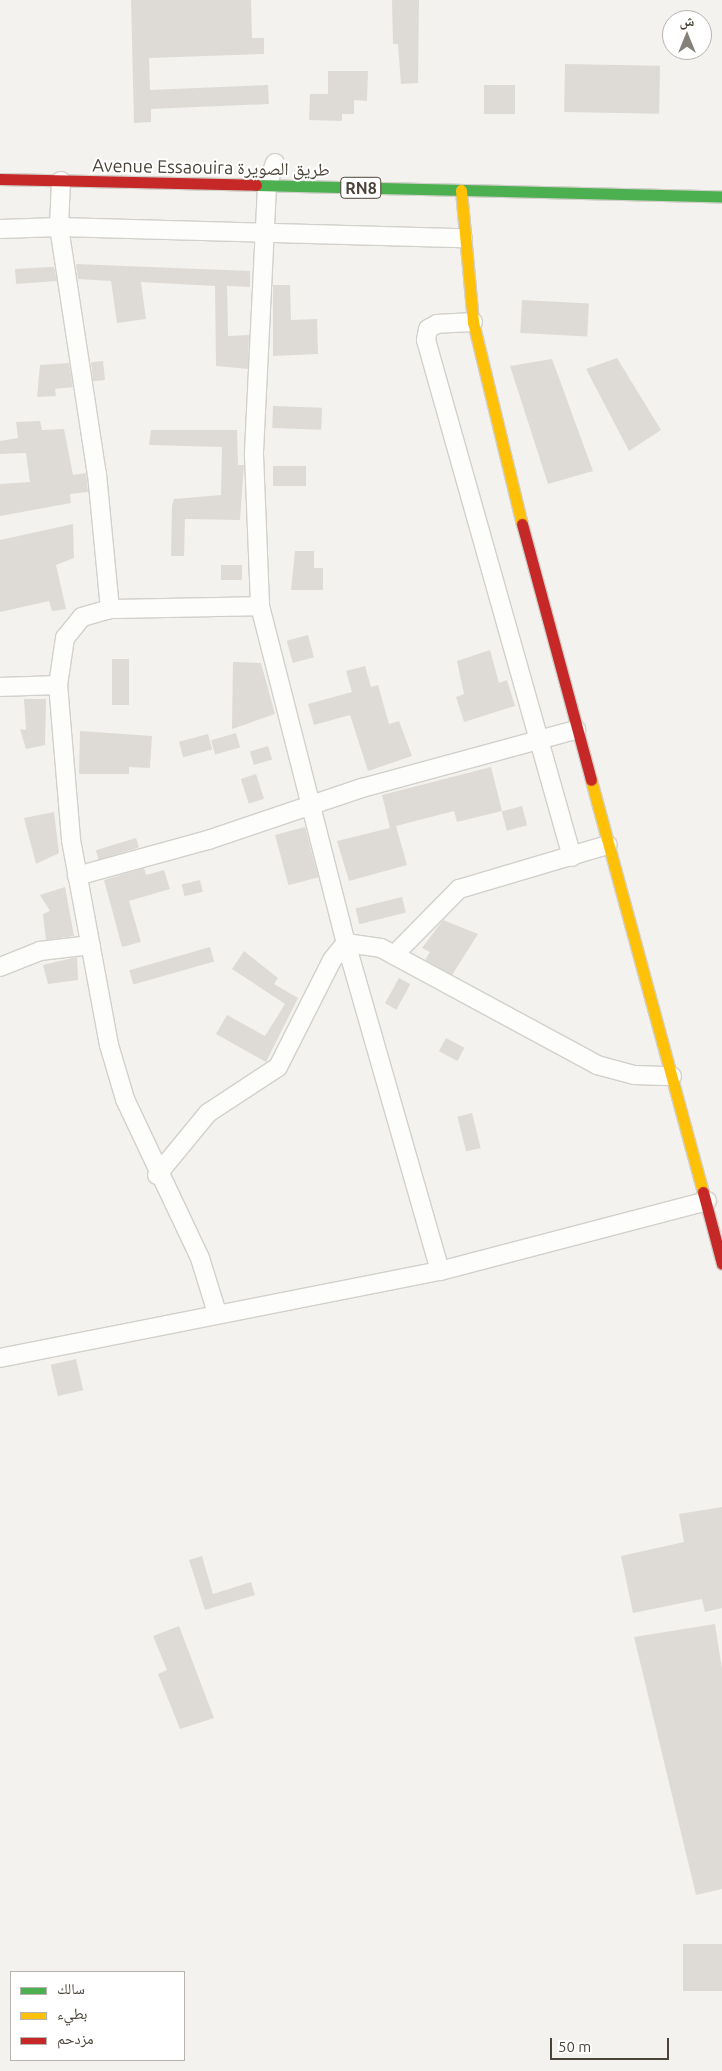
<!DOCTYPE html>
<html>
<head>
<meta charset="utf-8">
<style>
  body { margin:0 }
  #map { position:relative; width:722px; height:2071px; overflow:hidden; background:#f4f2ee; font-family:Ubuntu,"Noto Naskh Arabic",sans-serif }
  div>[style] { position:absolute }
  .building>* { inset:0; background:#dedbd6; transform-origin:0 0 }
  .roads { filter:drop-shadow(1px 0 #d2d0cb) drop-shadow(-1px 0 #d2d0cb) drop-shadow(0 1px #d2d0cb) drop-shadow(0 -1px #d2d0cb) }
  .street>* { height:18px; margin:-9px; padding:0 9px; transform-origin:9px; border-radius:9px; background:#fdfdfc }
  .fast>* { height:11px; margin:-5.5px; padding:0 5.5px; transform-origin:5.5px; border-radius:5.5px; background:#4caf50 }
  .slow>* { height:11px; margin:-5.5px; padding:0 5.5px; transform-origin:5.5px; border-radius:5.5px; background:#ffc107 }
  .jam>* { height:11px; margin:-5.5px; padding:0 5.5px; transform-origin:5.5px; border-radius:5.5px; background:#c62828 }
  span { translate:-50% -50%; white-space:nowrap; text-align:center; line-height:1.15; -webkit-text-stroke:4px #fff; paint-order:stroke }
  .shield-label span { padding:1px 4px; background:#fff; border:1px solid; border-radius:4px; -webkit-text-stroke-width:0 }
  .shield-label { font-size:16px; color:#4b4439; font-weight:700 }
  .street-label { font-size:18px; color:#4b4439 }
  .legend { position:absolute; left:10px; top:1971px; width:175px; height:90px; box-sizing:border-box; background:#fff; border:1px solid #b7b4b0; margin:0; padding:6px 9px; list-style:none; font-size:15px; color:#4b4439 }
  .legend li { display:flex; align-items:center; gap:10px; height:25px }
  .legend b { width:25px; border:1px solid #b7b4b0 }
  .north { position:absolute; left:662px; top:10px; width:50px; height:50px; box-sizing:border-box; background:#fff; border:1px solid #b7b4b0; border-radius:50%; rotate:0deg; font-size:14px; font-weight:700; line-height:20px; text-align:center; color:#4b4439 }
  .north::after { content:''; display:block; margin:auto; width:18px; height:22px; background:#868178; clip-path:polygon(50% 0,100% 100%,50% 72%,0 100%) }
  .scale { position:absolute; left:550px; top:2038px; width:119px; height:22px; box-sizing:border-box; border:2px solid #4b4439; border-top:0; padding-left:6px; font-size:15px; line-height:18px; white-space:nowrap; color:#4b4439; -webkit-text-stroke:4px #fff; paint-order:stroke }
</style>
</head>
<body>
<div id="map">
  <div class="building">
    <div style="clip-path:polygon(131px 0,251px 0,252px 38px,264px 38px,264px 54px,149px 58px,150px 90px,268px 85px,269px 104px,151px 109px,151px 122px,134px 123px)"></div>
    <div style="clip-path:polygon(392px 0,419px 0,418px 83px,401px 84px,398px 44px,393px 44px)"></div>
    <div style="left:565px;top:64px;width:95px;height:48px;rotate:1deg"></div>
    <div style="clip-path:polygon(328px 71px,368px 71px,367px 101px,354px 100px,354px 114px,342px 114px,342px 121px,309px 120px,310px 94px,328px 94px)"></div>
    <div style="left:484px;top:85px;width:31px;height:29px"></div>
    <div style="clip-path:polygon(76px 264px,250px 271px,250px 287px,227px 286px,228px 336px,249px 335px,248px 369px,216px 366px,215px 286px,141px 282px,146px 319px,117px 323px,111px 281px,78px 279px)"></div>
    <div style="clip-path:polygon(50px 267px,54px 267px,57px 281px,16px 284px,15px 269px)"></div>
    <div style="clip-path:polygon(273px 285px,290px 285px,291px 320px,317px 319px,318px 354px,273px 356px)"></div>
    <div style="left:522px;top:300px;width:67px;height:33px;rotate:3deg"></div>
    <div style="clip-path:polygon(617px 358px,661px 430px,629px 451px,586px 369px)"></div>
    <div style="clip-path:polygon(552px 359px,593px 471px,548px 484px,510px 366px)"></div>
    <div style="left:103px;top:361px;width:19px;height:12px;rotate:84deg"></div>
    <div style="clip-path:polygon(69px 363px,73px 387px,55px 389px,56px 396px,37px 397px,40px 365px)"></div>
    <div style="left:273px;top:406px;width:49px;height:22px;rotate:2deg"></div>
    <div style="clip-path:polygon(40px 421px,42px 430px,64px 429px,73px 475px,86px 473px,88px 492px,70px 494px,71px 503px,0 516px,0 484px,30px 482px,26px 453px,0 454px,0 441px,18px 438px,16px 422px)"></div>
    <div style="clip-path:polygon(151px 430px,237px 430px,238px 465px,244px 465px,240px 520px,185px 519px,184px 556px,171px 556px,172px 506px,174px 499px,221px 495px,222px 447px,149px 445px)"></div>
    <div style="left:273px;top:466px;width:33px;height:20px"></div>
    <div style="clip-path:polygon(73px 524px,74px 558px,56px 565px,66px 609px,52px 611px,49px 601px,0 612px,0 540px)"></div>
    <div style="clip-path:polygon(295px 551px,314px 551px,314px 568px,323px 568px,323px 590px,291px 590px)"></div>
    <div style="left:221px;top:565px;width:21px;height:15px"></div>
    <div style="left:308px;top:635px;width:23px;height:22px;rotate:75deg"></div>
    <div style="clip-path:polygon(490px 650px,499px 683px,507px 680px,515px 706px,464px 722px,456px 697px,464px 694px,457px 661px)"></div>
    <div style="left:112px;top:659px;width:17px;height:46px"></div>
    <div style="clip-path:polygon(233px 662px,261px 663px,275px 714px,232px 729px)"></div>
    <div style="clip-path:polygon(365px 666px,371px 687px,378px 685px,389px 724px,399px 721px,412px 756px,368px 771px,350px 715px,314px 725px,308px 704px,352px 692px,346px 671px)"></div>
    <div style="clip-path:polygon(24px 699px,46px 699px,45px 745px,26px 749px,20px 729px,26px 730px)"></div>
    <div style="clip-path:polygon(80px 731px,152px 736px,150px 768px,129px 767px,129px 774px,79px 774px)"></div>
    <div style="left:236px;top:733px;width:15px;height:26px;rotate:74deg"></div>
    <div style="left:208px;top:734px;width:16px;height:30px;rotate:75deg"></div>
    <div style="left:268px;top:746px;width:14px;height:19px;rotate:73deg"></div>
    <div style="clip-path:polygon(491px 767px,502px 811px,457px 822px,454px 811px,396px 826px,407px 865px,349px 881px,337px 841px,394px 827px,390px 828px,382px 795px)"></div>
    <div style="left:256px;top:774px;width:26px;height:16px;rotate:72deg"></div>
    <div style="left:522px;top:806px;width:20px;height:21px;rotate:75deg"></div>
    <div style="clip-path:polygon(54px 812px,59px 853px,36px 864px,24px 818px)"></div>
    <div style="left:305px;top:827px;width:52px;height:31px;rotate:75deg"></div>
    <div style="left:136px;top:838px;width:10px;height:42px;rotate:73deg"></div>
    <div style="clip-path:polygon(144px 868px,146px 875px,164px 870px,170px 889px,129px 901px,141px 942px,122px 947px,104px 880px)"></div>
    <div style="left:200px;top:880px;width:12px;height:19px;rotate:76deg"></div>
    <div style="clip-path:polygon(65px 887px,74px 936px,46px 940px,43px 914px,50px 911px,40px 895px)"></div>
    <div style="left:402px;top:897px;width:16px;height:48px;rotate:76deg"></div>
    <div style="clip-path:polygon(443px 920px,478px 934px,452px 975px,425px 960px,430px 952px,422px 948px)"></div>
    <div style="left:210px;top:947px;width:15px;height:84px;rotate:74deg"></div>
    <div style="clip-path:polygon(244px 951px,278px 978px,274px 984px,298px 998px,266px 1062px,216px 1034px,227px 1015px,265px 1036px,285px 1004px,232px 969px)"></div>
    <div style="clip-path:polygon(77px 957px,78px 980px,48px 984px,43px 965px)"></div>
    <div style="left:399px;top:978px;width:13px;height:29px;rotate:29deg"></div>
    <div style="left:446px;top:1038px;width:21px;height:15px;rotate:28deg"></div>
    <div style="left:472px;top:1113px;width:36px;height:15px;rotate:76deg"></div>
    <div style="left:76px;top:1359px;width:32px;height:26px;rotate:77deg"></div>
    <div style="clip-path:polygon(722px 1507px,722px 1608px,705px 1612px,702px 1599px,633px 1613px,621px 1556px,684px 1542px,679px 1514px)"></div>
    <div style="clip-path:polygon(202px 1556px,213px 1594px,251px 1582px,255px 1595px,205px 1610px,189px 1560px)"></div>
    <div style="clip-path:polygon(715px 1624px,722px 1669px,722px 1889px,696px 1895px,634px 1637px)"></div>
    <div style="clip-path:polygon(179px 1626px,214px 1718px,180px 1729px,158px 1674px,167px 1670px,153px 1636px)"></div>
    <div style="left:722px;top:1944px;width:47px;height:39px;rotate:90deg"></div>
  </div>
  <div class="roads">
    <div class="street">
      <div style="left:275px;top:163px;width:24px;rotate:109deg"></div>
      <div style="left:267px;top:186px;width:269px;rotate:92.8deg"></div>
      <div style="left:254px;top:455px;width:151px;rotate:87.7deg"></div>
      <div style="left:260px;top:606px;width:348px;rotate:75.7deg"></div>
      <div style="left:346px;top:943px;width:341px;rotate:74deg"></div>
      <div style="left:61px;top:181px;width:46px;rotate:92.5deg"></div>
      <div style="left:59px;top:227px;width:250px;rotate:81.3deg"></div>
      <div style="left:97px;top:474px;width:136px;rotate:84.5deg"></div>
      <div style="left:0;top:229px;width:59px;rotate:-1.9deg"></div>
      <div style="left:59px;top:227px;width:404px;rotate:1.6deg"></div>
      <div style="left:473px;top:322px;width:36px;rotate:177deg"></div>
      <div style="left:437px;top:324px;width:10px;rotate:151deg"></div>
      <div style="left:428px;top:329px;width:11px;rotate:100deg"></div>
      <div style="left:426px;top:340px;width:537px;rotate:74.23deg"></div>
      <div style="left:0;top:687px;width:58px;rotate:-2deg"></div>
      <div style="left:77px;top:876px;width:136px;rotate:-15.4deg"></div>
      <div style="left:208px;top:840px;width:163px;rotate:-18.7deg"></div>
      <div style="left:362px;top:788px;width:222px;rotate:-15.2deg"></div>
      <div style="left:394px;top:955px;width:93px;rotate:-45.4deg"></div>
      <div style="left:459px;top:889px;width:155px;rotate:-16.5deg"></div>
      <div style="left:0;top:967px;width:43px;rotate:-21.8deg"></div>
      <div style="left:40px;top:951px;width:51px;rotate:-6.7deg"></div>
      <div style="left:157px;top:1175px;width:80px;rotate:-50.6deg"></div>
      <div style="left:208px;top:1113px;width:84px;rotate:-33.3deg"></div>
      <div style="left:278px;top:1067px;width:120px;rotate:-63.2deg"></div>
      <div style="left:332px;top:960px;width:22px;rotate:-51deg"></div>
      <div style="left:346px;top:943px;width:35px;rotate:8deg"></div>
      <div style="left:381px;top:948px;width:246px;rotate:28.4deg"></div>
      <div style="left:597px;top:1065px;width:39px;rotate:15deg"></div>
      <div style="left:635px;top:1075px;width:37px;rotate:2deg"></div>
      <div style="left:217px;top:1313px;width:58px;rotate:-107.2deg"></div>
      <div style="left:200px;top:1258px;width:176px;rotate:-115.3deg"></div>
      <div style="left:125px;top:1099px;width:56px;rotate:-106.5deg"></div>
      <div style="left:109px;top:1045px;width:209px;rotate:-100.5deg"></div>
      <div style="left:71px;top:839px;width:155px;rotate:-94.8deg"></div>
      <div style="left:58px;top:685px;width:48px;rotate:-81.5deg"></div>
      <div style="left:65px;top:638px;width:27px;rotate:-51deg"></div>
      <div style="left:82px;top:617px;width:29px;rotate:-16deg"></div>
      <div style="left:110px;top:609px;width:150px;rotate:-1.1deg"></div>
      <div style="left:0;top:1358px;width:449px;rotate:-11.2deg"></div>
      <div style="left:440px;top:1271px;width:276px;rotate:-14.7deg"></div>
    </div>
    <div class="fast">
      <div style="left:256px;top:185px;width:466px;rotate:1.4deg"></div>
    </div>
    <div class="slow">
      <div style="left:461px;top:190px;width:133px;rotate:84.8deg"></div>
      <div style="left:473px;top:322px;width:208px;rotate:76.4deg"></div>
      <div style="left:591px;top:780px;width:427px;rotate:74.8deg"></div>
    </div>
    <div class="jam">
      <div style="left:0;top:179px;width:256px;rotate:1.3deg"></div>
      <div style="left:522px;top:524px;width:265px;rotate:74.9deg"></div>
      <div style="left:703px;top:1192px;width:74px;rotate:75.2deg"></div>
    </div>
  </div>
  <div class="shield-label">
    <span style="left:361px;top:188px">RN8</span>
  </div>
  <div class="street-label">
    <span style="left:211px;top:167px;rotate:1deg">Avenue Essaouira طريق الصويرة</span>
  </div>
  <ul class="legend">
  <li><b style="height:6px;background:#4caf50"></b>سالك</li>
  <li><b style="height:6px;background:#ffc107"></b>بطيء</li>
  <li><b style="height:6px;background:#c62828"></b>مزدحم</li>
  </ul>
  <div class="north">ش</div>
  <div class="scale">50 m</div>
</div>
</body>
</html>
